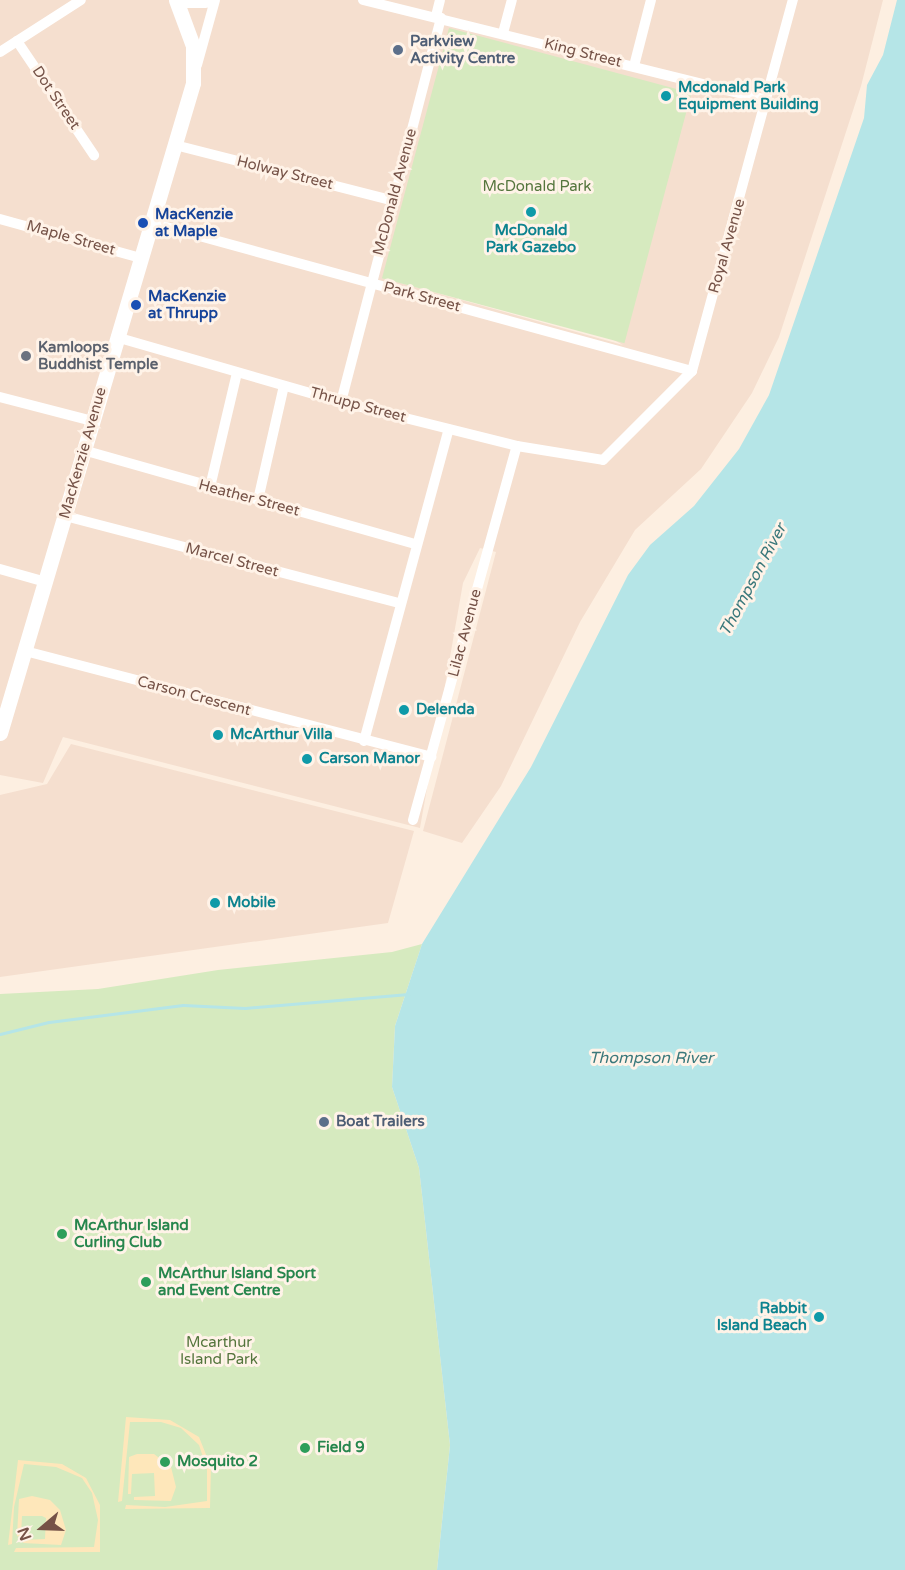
<!DOCTYPE html>
<html>
<head>
<meta charset="utf-8">
<style>
  body { margin:0 }
  #map { position:relative; width:905px; height:1570px; overflow:hidden; background:#fdefe1; font-family:"Varela Round",sans-serif }
  div>[style] { position:absolute }
  .residential>* { inset:0; background:#f5dfcf }
  .green>* { inset:0; background:#d6eabf; transform-origin:0 0 }
  .sand>* { inset:0; background:#fee7ba }
  .water>* { inset:0; background:#b5e5e7 }
  .stream>* { height:3px; margin:-1.5px; padding:0 1.5px; transform-origin:1.5px; border-radius:1.5px; background:#b5e5e7 }
  .street>* { height:10px; margin:-5px; padding:0 5px; transform-origin:5px; border-radius:5px; background:#fff }
  .secondary>* { height:15px; margin:-7.5px; padding:0 7.5px; transform-origin:7.5px; border-radius:7.5px; background:#fff }
  .dots>* { width:16px; height:16px; translate:-50% -50%; box-sizing:border-box; border:3px solid #fff3e8; border-radius:50% }
  span { translate:-50% -50%; white-space:nowrap; text-align:center; line-height:1.15; -webkit-text-stroke:6px #fff3e8; paint-order:stroke }
  .service-label { font-size:15px; color:#4e5e75; font-weight:700 }
  .left { translate:0 -50%; text-align:left }
  .street-label { font-size:15px; color:#755247 }
  .culture-label { font-size:15px; color:#0d838f; font-weight:700 }
  .right { translate:-100% -50%; text-align:right }
  .park-label { font-size:15px; color:#54753c }
  .transit-label { font-size:15px; color:#164399; font-weight:700 }
  .worship-label { font-size:15px; color:#5b616d; font-weight:700 }
  .leisure-label { font-size:15px; color:#27864d; font-weight:700 }
  .water-label { font-size:16px; color:#3a787b; font-style:italic }
  .north { position:absolute; left:12px; top:1498px; width:60px; height:60px; -webkit-text-stroke:4px #fff3e8; paint-order:stroke; rotate:251deg; font-size:16px; font-weight:700; line-height:24px; text-align:center; color:#755247 }
  .north::after { content:''; display:block; margin:auto; width:21px; height:27px; background:#755247; clip-path:polygon(50% 0,100% 100%,50% 72%,0 100%) }
</style>
</head>
<body>
<div id="map">
  <div class="residential">
    <div style="clip-path:polygon(evenodd,0 0,883px 0,861px 86px,779px 337px,752px 393px,701px 469px,635px 530px,580px 622px,501px 786px,462px 843px,423px 831px,496px 552px,480px 548px,463px 583px,420px 828px,63px 737px,43px 783px,0 775px,0 0,399px 219px,623px 345px,383px 278px,399px 219px)"></div>
    <div style="clip-path:polygon(71px 744px,414px 831px,388px 923px,0 977px,0 795px,47px 784px)"></div>
  </div>
  <div class="green">
    <div style="left:449px;top:28px;width:251px;height:259px;rotate:15deg"></div>
    <div style="clip-path:polygon(422px 944px,395px 1026px,392px 1087px,419px 1168px,450px 1445px,437px 1570px,0 1570px,0 994px,98px 989px,218px 970px,392px 952px)"></div>
  </div>
  <div class="sand">
    <div style="clip-path:polygon(126px 1417px,170px 1420px,199px 1437px,211px 1467px,210px 1508px,125px 1509px,126px 1505px,165px 1507px,207px 1501px,207px 1469px,199px 1445px,181px 1428px,161px 1422px,130px 1422px,122px 1501px,118px 1502px)"></div>
    <div style="clip-path:polygon(137px 1454px,154px 1454px,171px 1467px,176px 1487px,171px 1501px,134px 1500px,134px 1497px,155px 1496px,154px 1473px,132px 1474px,131px 1494px,128px 1494px,129px 1457px)"></div>
    <div style="clip-path:polygon(18px 1460px,62px 1464px,86px 1478px,100px 1505px,100px 1552px,14px 1552px,16px 1548px,94px 1547px,98px 1520px,92px 1493px,82px 1478px,56px 1467px,24px 1464px,14px 1507px,12px 1544px,8px 1545px)"></div>
    <div style="clip-path:polygon(32px 1496px,50px 1500px,60px 1510px,66px 1530px,61px 1545px,23px 1543px,24px 1540px,45px 1539px,46px 1518px,42px 1516px,22px 1516px,21px 1537px,17px 1536px,19px 1499px)"></div>
  </div>
  <div class="water">
    <div style="clip-path:polygon(897px 0,905px 0,905px 1570px,437px 1570px,450px 1445px,419px 1168px,392px 1087px,395px 1026px,422px 944px,531px 767px,628px 575px,650px 545px,694px 506px,739px 449px,769px 395px,864px 118px,867px 85px,883px 55px)"></div>
  </div>
  <div class="stream">
    <div style="left:0;top:1034px;width:50px;rotate:-13.8deg"></div>
    <div style="left:49px;top:1022px;width:135px;rotate:-7.2deg"></div>
    <div style="left:183px;top:1005px;width:62px;rotate:2.8deg"></div>
    <div style="left:245px;top:1008px;width:164px;rotate:-4.9deg"></div>
  </div>
  <div class="street">
    <div style="left:363px;top:0;width:416px;rotate:13.9deg"></div>
    <div style="left:436px;top:16px;width:16px;rotate:-76deg"></div>
    <div style="left:503px;top:33px;width:34px;rotate:-75deg"></div>
    <div style="left:17px;top:41px;width:138px;rotate:56deg"></div>
    <div style="left:0;top:52px;width:96px;rotate:-32.7deg"></div>
    <div style="left:197px;top:65px;width:67px;rotate:-74.5deg"></div>
    <div style="left:634px;top:66px;width:68px;rotate:-75.6deg"></div>
    <div style="left:175px;top:145px;width:226px;rotate:14.3deg"></div>
    <div style="left:0;top:219px;width:146px;rotate:15.5deg"></div>
    <div style="left:152px;top:223px;width:560px;rotate:15.33deg"></div>
    <div style="left:116px;top:337px;width:234px;rotate:16.1deg"></div>
    <div style="left:341px;top:402px;width:181px;rotate:14deg"></div>
    <div style="left:517px;top:446px;width:87px;rotate:9.2deg"></div>
    <div style="left:603px;top:460px;width:126px;rotate:-45deg"></div>
    <div style="left:692px;top:371px;width:385px;rotate:-74.8deg"></div>
    <div style="left:0;top:397px;width:95px;rotate:14.6deg"></div>
    <div style="left:341px;top:402px;width:397px;rotate:-75.4deg"></div>
    <div style="left:83px;top:450px;width:345px;rotate:15.8deg"></div>
    <div style="left:210px;top:487px;width:117px;rotate:-76.7deg"></div>
    <div style="left:258px;top:500px;width:117px;rotate:-77.2deg"></div>
    <div style="left:65px;top:516px;width:345px;rotate:14.6deg"></div>
    <div style="left:0;top:569px;width:48px;rotate:15.8deg"></div>
    <div style="left:25px;top:651px;width:420px;rotate:14.6deg"></div>
    <div style="left:364px;top:741px;width:323px;rotate:-74.8deg"></div>
    <div style="left:413px;top:820px;width:388px;rotate:-74.5deg"></div>
  </div>
  <div class="secondary">
    <div style="left:185px;top:0;width:20px"></div>
    <div style="left:0;top:733px;width:678px;rotate:-73.46deg"></div>
    <div style="left:193px;top:83px;width:37px;rotate:-90deg"></div>
    <div style="left:193px;top:46px;width:49px;rotate:-110.3deg"></div>
  </div>
  <div class="dots">
    <div style="left:398px;top:50px;background:#5c6f8a"></div>
    <div style="left:666px;top:96px;background:#0f9aa8"></div>
    <div style="left:531px;top:212px;background:#0f9aa8"></div>
    <div style="left:143px;top:223px;background:#1a4fb4"></div>
    <div style="left:136px;top:305px;background:#1a4fb4"></div>
    <div style="left:26px;top:356px;background:#6b7280"></div>
    <div style="left:404px;top:710px;background:#0f9aa8"></div>
    <div style="left:218px;top:735px;background:#0f9aa8"></div>
    <div style="left:307px;top:759px;background:#0f9aa8"></div>
    <div style="left:215px;top:903px;background:#0f9aa8"></div>
    <div style="left:324px;top:1122px;background:#5c6f8a"></div>
    <div style="left:62px;top:1234px;background:#2e9e5b"></div>
    <div style="left:146px;top:1282px;background:#2e9e5b"></div>
    <div style="left:819px;top:1317px;background:#0f9aa8"></div>
    <div style="left:305px;top:1448px;background:#2e9e5b"></div>
    <div style="left:165px;top:1462px;background:#2e9e5b"></div>
  </div>
  <div class="service-label">
    <span class="left" style="left:410px;top:50px">Parkview<br>Activity Centre</span>
    <span class="left" style="left:336px;top:1122px">Boat Trailers</span>
  </div>
  <div class="street-label">
    <span style="left:583px;top:53px;rotate:14deg">King Street</span>
    <span style="left:56px;top:98px;rotate:56deg">Dot Street</span>
    <span style="left:285px;top:173px;rotate:14deg">Holway Street</span>
    <span style="left:395px;top:192px;rotate:-75deg">McDonald Avenue</span>
    <span style="left:71px;top:238px;rotate:16deg">Maple Street</span>
    <span style="left:727px;top:246px;rotate:-74deg">Royal Avenue</span>
    <span style="left:422px;top:297px;rotate:15deg">Park Street</span>
    <span style="left:358px;top:405px;rotate:15deg">Thrupp Street</span>
    <span style="left:83px;top:453px;rotate:-74deg">MacKenzie Avenue</span>
    <span style="left:249px;top:498px;rotate:15deg">Heather Street</span>
    <span style="left:232px;top:560px;rotate:15deg">Marcel Street</span>
    <span style="left:465px;top:633px;rotate:-75deg">Lilac Avenue</span>
    <span style="left:194px;top:696px;rotate:15deg">Carson Crescent</span>
  </div>
  <div class="culture-label">
    <span class="left" style="left:678px;top:96px">Mcdonald Park<br>Equipment Building</span>
    <span style="left:531px;top:239px">McDonald<br>Park Gazebo</span>
    <span class="left" style="left:416px;top:710px">Delenda</span>
    <span class="left" style="left:230px;top:735px">McArthur Villa</span>
    <span class="left" style="left:319px;top:759px">Carson Manor</span>
    <span class="left" style="left:227px;top:903px">Mobile</span>
    <span class="right" style="left:807px;top:1317px">Rabbit<br>Island Beach</span>
  </div>
  <div class="park-label">
    <span style="left:537px;top:187px">McDonald Park</span>
    <span style="left:219px;top:1351px">Mcarthur<br>Island Park</span>
  </div>
  <div class="transit-label">
    <span class="left" style="left:155px;top:223px">MacKenzie<br>at Maple</span>
    <span class="left" style="left:148px;top:305px">MacKenzie<br>at Thrupp</span>
  </div>
  <div class="worship-label">
    <span class="left" style="left:38px;top:356px">Kamloops<br>Buddhist Temple</span>
  </div>
  <div class="leisure-label">
    <span class="left" style="left:74px;top:1234px">McArthur Island<br>Curling Club</span>
    <span class="left" style="left:158px;top:1282px">McArthur Island Sport<br>and Event Centre</span>
    <span class="left" style="left:317px;top:1448px">Field 9</span>
    <span class="left" style="left:177px;top:1462px">Mosquito 2</span>
  </div>
  <div class="water-label">
    <span style="left:753px;top:580px;rotate:-62deg">Thompson River</span>
    <span style="left:651px;top:1058px">Thompson River</span>
  </div>
  <div class="north">N</div>
</div>
</body>
</html>
